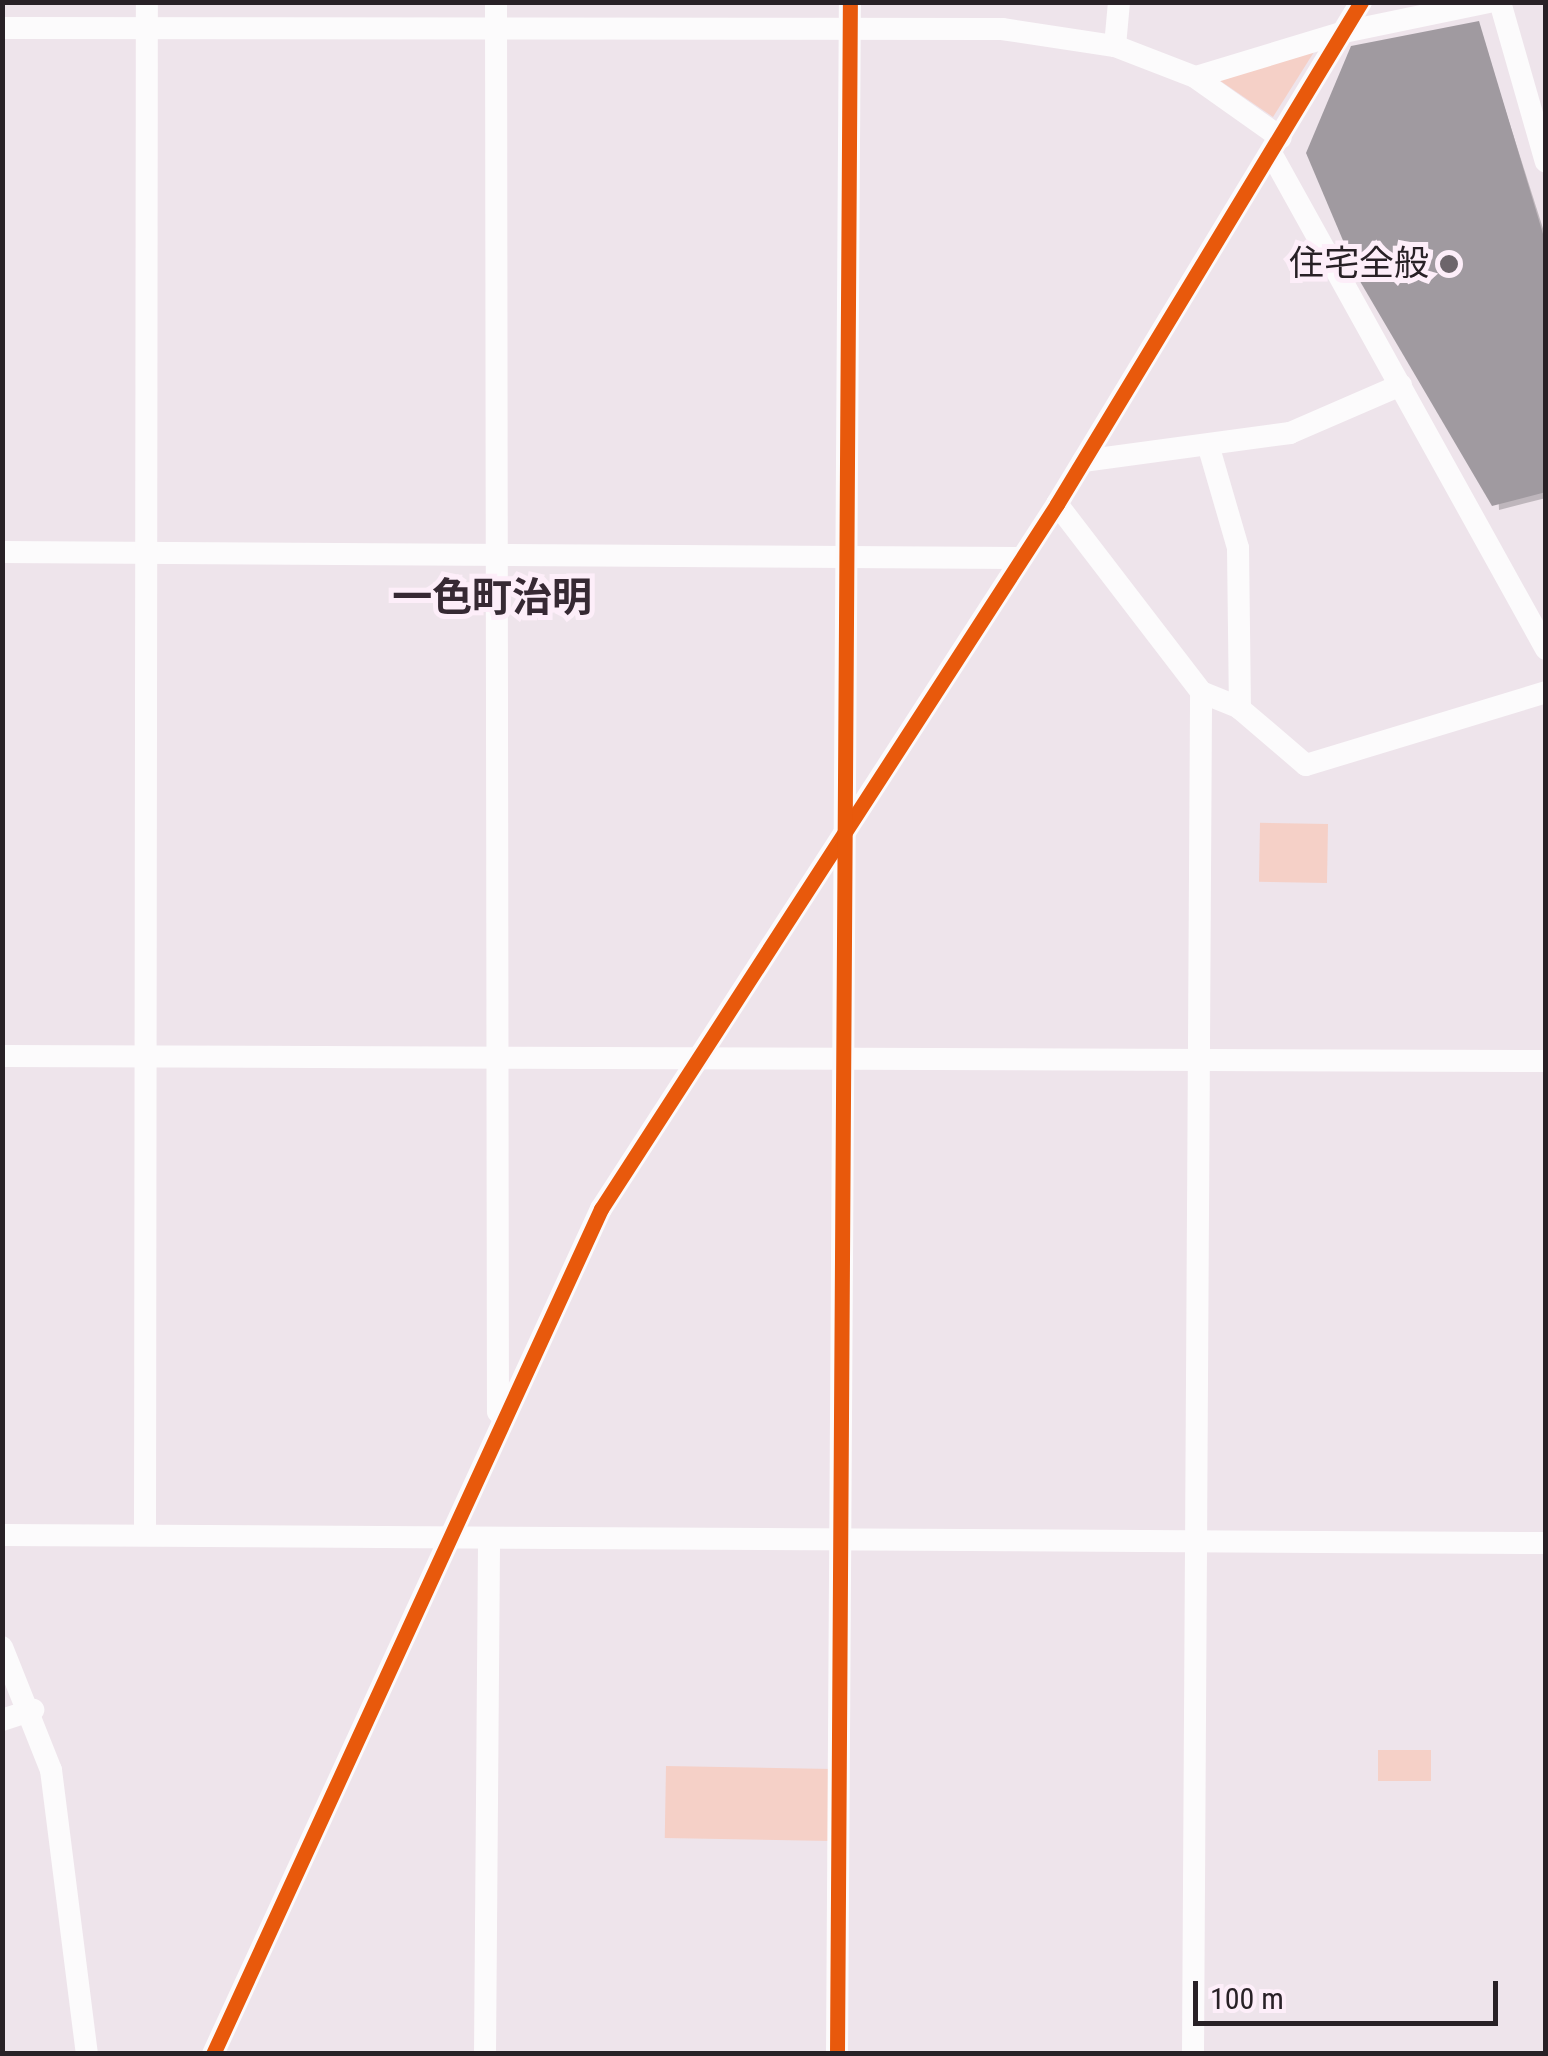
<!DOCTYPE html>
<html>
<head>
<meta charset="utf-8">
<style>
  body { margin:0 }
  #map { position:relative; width:1548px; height:2056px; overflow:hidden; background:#eee4eb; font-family:"Roboto Condensed","Noto Sans JP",sans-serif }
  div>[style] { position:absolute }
  .green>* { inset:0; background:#f5d0c7; transform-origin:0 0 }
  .shadow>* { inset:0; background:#0003 }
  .building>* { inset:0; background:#a09aa0 }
  .minor>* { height:22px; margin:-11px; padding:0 11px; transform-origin:11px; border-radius:11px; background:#fcfbfc }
  .cycleway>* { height:15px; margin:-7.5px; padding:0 7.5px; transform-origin:7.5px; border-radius:7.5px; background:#e8590c }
  .dots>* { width:28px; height:28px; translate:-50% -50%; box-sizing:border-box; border:5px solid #fdeef9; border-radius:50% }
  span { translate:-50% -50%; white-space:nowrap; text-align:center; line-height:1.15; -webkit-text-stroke:10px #fdeef9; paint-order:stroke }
  .poi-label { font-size:35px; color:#282126 }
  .right { translate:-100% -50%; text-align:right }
  .quarter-label { font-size:40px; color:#362933; font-weight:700 }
  .frame { position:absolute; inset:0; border:5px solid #282126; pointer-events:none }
  .scale { position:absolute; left:1193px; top:1981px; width:305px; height:45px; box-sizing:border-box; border:5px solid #282126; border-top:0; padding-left:12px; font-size:30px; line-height:35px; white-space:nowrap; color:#282126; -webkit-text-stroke:8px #fdeef9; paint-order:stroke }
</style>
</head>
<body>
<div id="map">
  <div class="green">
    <div style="clip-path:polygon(1314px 52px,1273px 117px,1219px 80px)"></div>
    <div style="left:1328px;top:824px;width:59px;height:68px;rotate:91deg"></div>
    <div style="left:1378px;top:1750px;width:53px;height:31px"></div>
    <div style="left:666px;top:1766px;width:167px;height:72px;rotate:1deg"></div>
  </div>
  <div class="shadow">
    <div style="clip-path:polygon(1478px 24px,1546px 238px,1546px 498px,1499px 510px)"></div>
  </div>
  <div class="building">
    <div style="clip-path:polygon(1479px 21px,1546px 244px,1546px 492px,1492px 506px,1361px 283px,1306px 153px,1351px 46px)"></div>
  </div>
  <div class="minor">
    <div style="left:496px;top:2px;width:1410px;rotate:89.92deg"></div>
    <div style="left:1500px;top:2px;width:166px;rotate:74deg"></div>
    <div style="left:2px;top:28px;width:1000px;rotate:0.06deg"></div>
    <div style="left:1002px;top:29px;width:114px;rotate:8.6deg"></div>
    <div style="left:1115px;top:46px;width:86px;rotate:21.2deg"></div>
    <div style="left:1195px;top:77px;width:105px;rotate:35.3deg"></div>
    <div style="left:1115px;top:46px;width:44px;rotate:-84.8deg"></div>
    <div style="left:1196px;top:77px;width:155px;rotate:-16.9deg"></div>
    <div style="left:1344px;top:32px;width:148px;rotate:-11.7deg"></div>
    <div style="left:1271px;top:153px;width:567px;rotate:60.99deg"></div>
    <div style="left:1209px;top:448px;width:104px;rotate:73.8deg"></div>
    <div style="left:1238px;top:548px;width:161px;rotate:89.3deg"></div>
    <div style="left:1083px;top:461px;width:209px;rotate:-7.7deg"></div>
    <div style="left:1290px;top:433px;width:121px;rotate:-23.4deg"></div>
    <div style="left:1057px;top:504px;width:237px;rotate:52.5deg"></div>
    <div style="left:1201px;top:692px;width:40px;rotate:22deg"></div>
    <div style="left:1238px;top:707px;width:89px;rotate:40.5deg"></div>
    <div style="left:1306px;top:765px;width:251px;rotate:-16.9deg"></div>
    <div style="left:2px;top:552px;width:1014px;rotate:0.34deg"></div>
    <div style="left:2px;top:1056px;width:1544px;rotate:0.19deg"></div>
    <div style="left:145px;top:1534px;width:1532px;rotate:-89.93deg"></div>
    <div style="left:2px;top:1535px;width:1544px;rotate:0.3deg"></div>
    <div style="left:2px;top:1647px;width:132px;rotate:68.3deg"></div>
    <div style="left:51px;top:1770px;width:286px;rotate:82.8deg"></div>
    <div style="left:2px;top:1720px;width:33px;rotate:-18deg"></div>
    <div style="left:213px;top:2054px;width:930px;rotate:-65.34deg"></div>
    <div style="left:601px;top:1209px;width:840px;rotate:-57.1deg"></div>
    <div style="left:1057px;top:504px;width:587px;rotate:-58.8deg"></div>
    <div style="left:485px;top:2054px;width:515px;rotate:-89.55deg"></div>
    <div style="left:837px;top:2054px;width:2052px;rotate:-89.64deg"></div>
    <div style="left:1193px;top:2054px;width:1362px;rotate:-89.66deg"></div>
  </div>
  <div class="cycleway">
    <div style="left:213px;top:2054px;width:930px;rotate:-65.34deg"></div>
    <div style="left:601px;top:1209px;width:840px;rotate:-57.1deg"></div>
    <div style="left:1057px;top:504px;width:587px;rotate:-58.8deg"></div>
    <div style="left:837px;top:2054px;width:2052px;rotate:-89.64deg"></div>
  </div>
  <div class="dots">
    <div style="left:1449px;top:264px;background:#6d656b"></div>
  </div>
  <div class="poi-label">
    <span class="right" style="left:1429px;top:264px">住宅全般</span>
  </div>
  <div class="quarter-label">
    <span style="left:492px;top:598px">一色町治明</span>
  </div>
  <div class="frame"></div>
  <div class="scale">100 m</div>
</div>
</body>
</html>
